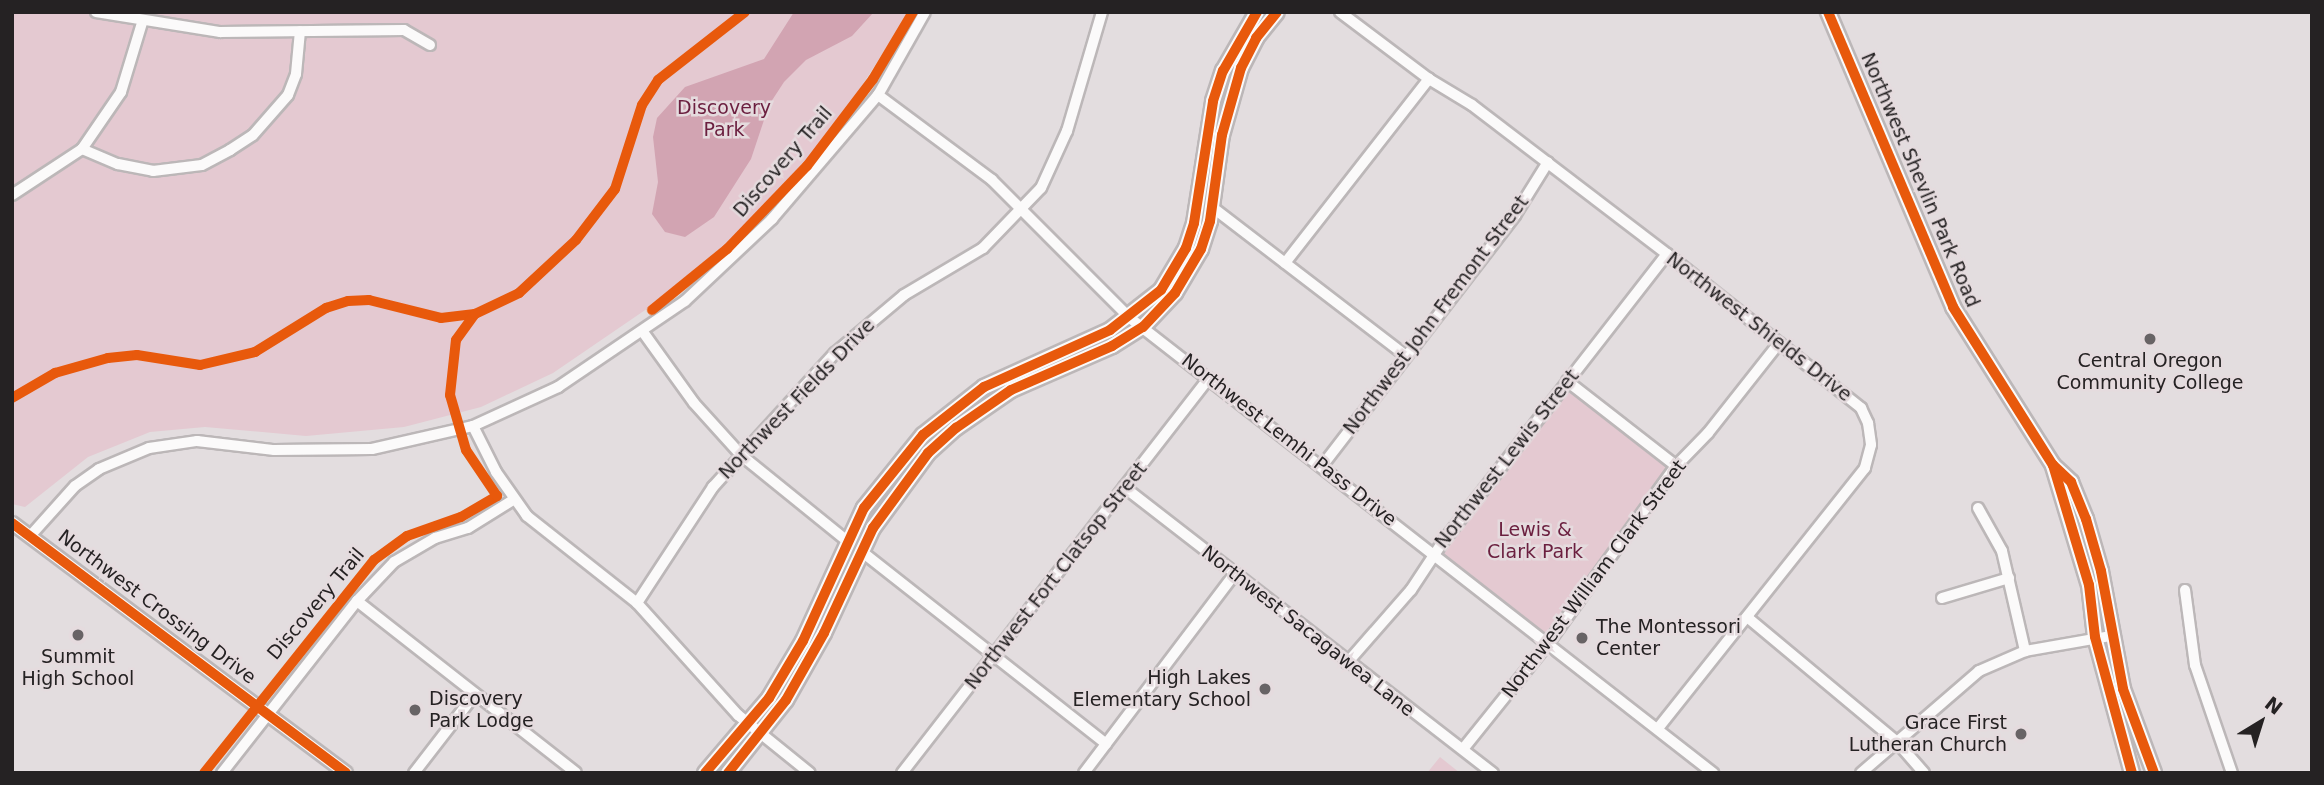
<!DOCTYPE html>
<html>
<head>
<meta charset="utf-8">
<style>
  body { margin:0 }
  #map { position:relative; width:2324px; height:785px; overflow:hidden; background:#e3dddf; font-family:"DejaVu Sans",sans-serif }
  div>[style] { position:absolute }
  .green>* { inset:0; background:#e4c9d1; transform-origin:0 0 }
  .water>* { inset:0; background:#d2a4b2 }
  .roads { filter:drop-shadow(2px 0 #bcb7b8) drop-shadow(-2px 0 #bcb7b8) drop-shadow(0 2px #bcb7b8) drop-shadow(0 -2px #bcb7b8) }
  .minor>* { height:10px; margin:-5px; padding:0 5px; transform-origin:5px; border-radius:5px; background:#fbfafa }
  .tertiary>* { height:12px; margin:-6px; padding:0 6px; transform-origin:6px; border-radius:6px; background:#fbfafa }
  .secondary>* { height:14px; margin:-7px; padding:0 7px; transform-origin:7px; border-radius:7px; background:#fbfafa }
  .cycleway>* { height:10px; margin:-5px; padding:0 5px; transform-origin:5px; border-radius:5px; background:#e8590c }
  .dots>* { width:19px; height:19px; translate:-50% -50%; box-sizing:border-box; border:4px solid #e5dbde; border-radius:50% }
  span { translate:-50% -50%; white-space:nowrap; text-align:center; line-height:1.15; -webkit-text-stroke:5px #e5dbde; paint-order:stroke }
  .park-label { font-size:19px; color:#6b1f3f }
  .street-label { font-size:19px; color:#252223 }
  .poi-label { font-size:19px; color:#252223 }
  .left { translate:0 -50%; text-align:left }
  .right { translate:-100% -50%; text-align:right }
  .frame { position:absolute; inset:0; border:14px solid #252223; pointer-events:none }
  .north { position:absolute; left:2226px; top:687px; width:70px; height:70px; -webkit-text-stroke:5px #e5dbde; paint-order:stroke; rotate:38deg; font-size:19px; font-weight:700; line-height:28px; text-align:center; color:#252223 }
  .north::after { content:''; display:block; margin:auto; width:24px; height:32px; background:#252223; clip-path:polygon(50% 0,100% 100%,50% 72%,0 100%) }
</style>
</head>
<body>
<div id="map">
  <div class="green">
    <div style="clip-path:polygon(12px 12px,909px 12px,840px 120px,761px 212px,673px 291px,553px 373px,481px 407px,404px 427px,306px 436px,205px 427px,150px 432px,88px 457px,25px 507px,12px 504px)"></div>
    <div style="left:1567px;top:381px;width:138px;height:216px;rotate:38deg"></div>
    <div style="clip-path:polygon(1440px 757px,1460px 773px,1427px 773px)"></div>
  </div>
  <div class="water">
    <div style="clip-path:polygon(794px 12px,873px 13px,852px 36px,806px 60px,784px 82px,769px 105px,751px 159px,714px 217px,685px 237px,665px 232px,652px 214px,658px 182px,653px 137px,657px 118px,685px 87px,764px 59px)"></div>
  </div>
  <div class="roads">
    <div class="minor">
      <div style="left:96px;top:12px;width:126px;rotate:9.2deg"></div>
      <div style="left:220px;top:32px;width:184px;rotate:-0.6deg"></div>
      <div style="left:404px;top:30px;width:30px;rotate:30deg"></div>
      <div style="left:1340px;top:12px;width:111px;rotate:37deg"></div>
      <div style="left:1429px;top:79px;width:50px;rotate:31.2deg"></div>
      <div style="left:1472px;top:105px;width:245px;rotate:37.4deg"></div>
      <div style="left:1667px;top:254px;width:248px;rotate:38.4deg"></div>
      <div style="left:1861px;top:408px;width:17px;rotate:65deg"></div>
      <div style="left:1868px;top:423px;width:22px;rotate:82deg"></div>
      <div style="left:1871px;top:445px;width:24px;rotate:105deg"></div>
      <div style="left:1865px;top:468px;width:331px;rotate:128.5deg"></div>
      <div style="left:878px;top:95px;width:142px;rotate:36.7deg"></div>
      <div style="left:992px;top:180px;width:195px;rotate:45deg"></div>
      <div style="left:1130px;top:318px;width:740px;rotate:37.97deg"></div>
      <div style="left:82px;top:149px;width:39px;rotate:23deg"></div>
      <div style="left:118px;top:164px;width:36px;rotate:11deg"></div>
      <div style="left:153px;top:171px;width:49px;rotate:-7deg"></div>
      <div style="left:202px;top:165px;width:32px;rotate:-28deg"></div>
      <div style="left:230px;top:150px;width:27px;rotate:-33deg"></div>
      <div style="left:253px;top:135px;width:53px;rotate:-48.8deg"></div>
      <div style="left:288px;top:95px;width:22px;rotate:-69deg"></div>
      <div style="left:296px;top:74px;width:43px;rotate:-84.7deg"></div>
      <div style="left:12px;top:195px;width:84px;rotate:-33.3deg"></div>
      <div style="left:82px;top:149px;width:69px;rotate:-55.6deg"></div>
      <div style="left:121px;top:92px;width:72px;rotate:-73.1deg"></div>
      <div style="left:1212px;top:207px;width:245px;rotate:37.5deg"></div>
      <div style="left:1285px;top:263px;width:234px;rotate:-52deg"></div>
      <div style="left:643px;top:332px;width:87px;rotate:54.3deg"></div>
      <div style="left:694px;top:403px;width:70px;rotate:47.9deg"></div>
      <div style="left:741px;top:455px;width:135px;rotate:39deg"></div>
      <div style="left:1567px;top:381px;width:138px;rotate:37.9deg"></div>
      <div style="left:473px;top:426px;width:51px;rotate:63.4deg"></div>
      <div style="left:496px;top:472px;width:54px;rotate:54.8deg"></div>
      <div style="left:527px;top:516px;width:140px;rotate:38.3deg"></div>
      <div style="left:637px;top:603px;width:151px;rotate:48deg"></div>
      <div style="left:738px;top:715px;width:92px;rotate:38.9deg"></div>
      <div style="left:1322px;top:466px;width:317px;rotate:-52.4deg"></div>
      <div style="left:1515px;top:215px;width:62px;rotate:-58.1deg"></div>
      <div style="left:1124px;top:487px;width:467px;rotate:37.8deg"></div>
      <div style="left:1978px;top:508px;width:49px;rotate:60.8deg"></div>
      <div style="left:2002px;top:551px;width:103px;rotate:77deg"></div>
      <div style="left:31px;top:535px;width:66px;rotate:-48.1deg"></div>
      <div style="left:75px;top:486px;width:29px;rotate:-35deg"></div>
      <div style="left:99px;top:469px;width:54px;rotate:-22.8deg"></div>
      <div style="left:149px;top:448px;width:49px;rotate:-8.3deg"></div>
      <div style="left:197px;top:441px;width:78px;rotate:6.7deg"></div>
      <div style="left:274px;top:450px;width:98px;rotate:-0.6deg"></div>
      <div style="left:372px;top:449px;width:104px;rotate:-12.8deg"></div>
      <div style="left:473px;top:426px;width:94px;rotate:-24.6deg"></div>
      <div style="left:558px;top:387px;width:153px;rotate:-34.1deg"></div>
      <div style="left:685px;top:301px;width:120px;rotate:-43.3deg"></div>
      <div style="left:772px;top:219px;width:163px;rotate:-49.5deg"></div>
      <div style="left:878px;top:95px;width:95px;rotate:-60.5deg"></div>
      <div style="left:861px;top:551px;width:312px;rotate:38.2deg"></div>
      <div style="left:2185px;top:590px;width:76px;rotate:82.4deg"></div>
      <div style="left:2195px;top:665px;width:114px;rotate:71.1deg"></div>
      <div style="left:1942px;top:598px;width:70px;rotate:-16.6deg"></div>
      <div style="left:357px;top:601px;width:278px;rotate:38.1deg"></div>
      <div style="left:637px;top:603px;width:139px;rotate:-56.8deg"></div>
      <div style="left:713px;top:487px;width:181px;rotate:-47.7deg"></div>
      <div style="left:835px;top:353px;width:90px;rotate:-40deg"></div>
      <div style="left:904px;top:295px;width:92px;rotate:-30.7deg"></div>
      <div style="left:983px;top:248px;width:83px;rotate:-46deg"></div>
      <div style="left:1041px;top:188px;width:63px;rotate:-65.5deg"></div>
      <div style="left:1067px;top:131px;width:124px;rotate:-73.6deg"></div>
      <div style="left:1747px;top:617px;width:195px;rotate:39.8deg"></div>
      <div style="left:1897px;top:742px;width:41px;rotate:48.9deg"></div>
      <div style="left:1347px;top:663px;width:97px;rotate:-48.8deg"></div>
      <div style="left:1411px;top:590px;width:56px;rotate:-56.6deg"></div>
      <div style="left:1442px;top:543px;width:366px;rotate:-52.1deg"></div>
      <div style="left:1463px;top:749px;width:137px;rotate:-51.2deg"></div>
      <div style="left:1549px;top:642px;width:217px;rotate:-54.2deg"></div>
      <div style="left:1676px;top:466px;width:46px;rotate:-45.9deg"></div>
      <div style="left:1708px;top:433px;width:115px;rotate:-51.7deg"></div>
      <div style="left:222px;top:773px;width:219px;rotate:-51.9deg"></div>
      <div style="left:357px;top:601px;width:54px;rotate:-46.5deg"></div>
      <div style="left:394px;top:562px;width:48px;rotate:-30.3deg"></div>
      <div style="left:435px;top:538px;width:34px;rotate:-17deg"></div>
      <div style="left:468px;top:528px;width:53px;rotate:-31.9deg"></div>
      <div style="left:414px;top:773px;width:100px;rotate:-52.3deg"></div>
      <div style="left:902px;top:773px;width:500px;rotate:-52.15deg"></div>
      <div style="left:1084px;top:773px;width:248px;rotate:-52.9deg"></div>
      <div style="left:1861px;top:773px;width:156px;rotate:-40.8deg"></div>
      <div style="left:1979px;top:671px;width:50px;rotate:-23.5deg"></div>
      <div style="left:2025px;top:651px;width:87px;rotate:-9.9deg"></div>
    </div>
    <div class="tertiary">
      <div style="left:12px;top:523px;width:417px;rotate:36.8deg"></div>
    </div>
    <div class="secondary">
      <div style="left:1828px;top:12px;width:320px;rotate:67deg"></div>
      <div style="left:1953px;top:307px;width:187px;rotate:57.7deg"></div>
      <div style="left:2053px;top:465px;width:25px;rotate:43deg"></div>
      <div style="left:2071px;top:482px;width:40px;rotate:68deg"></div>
      <div style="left:2086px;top:519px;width:54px;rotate:73.9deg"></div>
      <div style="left:2101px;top:571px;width:120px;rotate:79.4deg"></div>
      <div style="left:2123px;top:689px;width:90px;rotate:69.7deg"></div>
      <div style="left:2053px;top:466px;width:124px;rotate:73.2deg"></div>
      <div style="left:2089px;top:585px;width:52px;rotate:83.4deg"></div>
      <div style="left:2095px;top:637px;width:141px;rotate:74.8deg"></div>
      <div style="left:705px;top:773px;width:99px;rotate:-49.5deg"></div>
      <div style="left:769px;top:698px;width:66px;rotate:-59.2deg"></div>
      <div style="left:803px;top:641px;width:146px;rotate:-65.4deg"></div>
      <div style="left:864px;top:508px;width:94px;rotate:-51.1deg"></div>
      <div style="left:923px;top:435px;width:78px;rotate:-38.2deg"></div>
      <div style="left:984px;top:387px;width:138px;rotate:-24.3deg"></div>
      <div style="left:1110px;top:330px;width:65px;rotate:-38.1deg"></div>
      <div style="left:1161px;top:290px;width:49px;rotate:-59.2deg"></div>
      <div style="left:1186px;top:248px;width:26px;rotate:-72deg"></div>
      <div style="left:1194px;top:223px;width:123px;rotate:-81.1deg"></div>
      <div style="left:1213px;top:101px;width:32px;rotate:-72deg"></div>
      <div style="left:1223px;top:71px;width:68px;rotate:-60deg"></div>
      <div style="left:728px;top:773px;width:93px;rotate:-51.5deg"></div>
      <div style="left:786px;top:700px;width:77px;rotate:-60.4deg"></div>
      <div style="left:824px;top:633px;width:116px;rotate:-65deg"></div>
      <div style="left:873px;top:528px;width:93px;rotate:-53.7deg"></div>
      <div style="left:928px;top:453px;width:38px;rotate:-42deg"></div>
      <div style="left:956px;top:428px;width:67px;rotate:-34.6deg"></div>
      <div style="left:1011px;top:390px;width:110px;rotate:-23.5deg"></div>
      <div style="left:1112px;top:346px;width:36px;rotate:-32deg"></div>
      <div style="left:1143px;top:327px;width:47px;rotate:-46.7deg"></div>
      <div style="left:1175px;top:293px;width:51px;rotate:-59.4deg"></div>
      <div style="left:1201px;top:249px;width:29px;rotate:-72deg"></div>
      <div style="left:1210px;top:221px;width:87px;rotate:-82.1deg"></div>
      <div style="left:1222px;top:135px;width:70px;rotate:-74.2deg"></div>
      <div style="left:1241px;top:68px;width:34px;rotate:-63deg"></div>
      <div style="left:1256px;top:38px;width:33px;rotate:-51deg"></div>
    </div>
  </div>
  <div class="cycleway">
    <div style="left:1828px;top:12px;width:320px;rotate:67deg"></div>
    <div style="left:1953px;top:307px;width:187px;rotate:57.7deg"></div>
    <div style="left:2053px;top:465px;width:25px;rotate:43deg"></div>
    <div style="left:2071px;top:482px;width:40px;rotate:68deg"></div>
    <div style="left:2086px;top:519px;width:54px;rotate:73.9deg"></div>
    <div style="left:2101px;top:571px;width:120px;rotate:79.4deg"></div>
    <div style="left:2123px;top:689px;width:90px;rotate:69.7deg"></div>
    <div style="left:652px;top:310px;width:97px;rotate:-39.1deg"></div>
    <div style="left:727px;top:249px;width:115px;rotate:-46.1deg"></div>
    <div style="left:807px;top:166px;width:109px;rotate:-52.8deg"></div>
    <div style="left:873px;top:79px;width:78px;rotate:-59.2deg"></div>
    <div style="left:12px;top:398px;width:50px;rotate:-30.2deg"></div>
    <div style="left:55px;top:373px;width:55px;rotate:-15.8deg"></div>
    <div style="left:108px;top:358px;width:29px;rotate:-6deg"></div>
    <div style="left:137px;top:355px;width:64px;rotate:9deg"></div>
    <div style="left:200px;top:365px;width:57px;rotate:-13.3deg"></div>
    <div style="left:255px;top:352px;width:84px;rotate:-31.8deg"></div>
    <div style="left:326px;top:308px;width:23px;rotate:-18deg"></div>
    <div style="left:348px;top:301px;width:21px;rotate:-3deg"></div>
    <div style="left:369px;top:300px;width:74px;rotate:14deg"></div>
    <div style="left:441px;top:318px;width:34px;rotate:-7deg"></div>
    <div style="left:2053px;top:465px;width:125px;rotate:73.3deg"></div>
    <div style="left:2089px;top:585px;width:52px;rotate:83.4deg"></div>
    <div style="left:2095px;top:637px;width:141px;rotate:74.8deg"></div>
    <div style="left:12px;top:523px;width:417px;rotate:36.8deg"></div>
    <div style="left:204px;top:773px;width:273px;rotate:-51.4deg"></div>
    <div style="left:374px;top:560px;width:41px;rotate:-36deg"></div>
    <div style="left:407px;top:536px;width:57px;rotate:-19.4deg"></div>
    <div style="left:461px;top:517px;width:42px;rotate:-30.3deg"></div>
    <div style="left:497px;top:496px;width:55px;rotate:-124deg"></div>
    <div style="left:466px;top:450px;width:57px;rotate:-106.2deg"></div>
    <div style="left:450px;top:395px;width:55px;rotate:-83.8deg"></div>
    <div style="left:456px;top:340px;width:32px;rotate:-54deg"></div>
    <div style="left:475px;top:314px;width:49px;rotate:-25.5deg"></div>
    <div style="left:519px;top:293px;width:78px;rotate:-42.9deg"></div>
    <div style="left:576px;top:240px;width:64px;rotate:-52.6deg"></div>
    <div style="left:615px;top:189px;width:88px;rotate:-72.2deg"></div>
    <div style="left:642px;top:105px;width:30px;rotate:-57deg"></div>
    <div style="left:658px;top:80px;width:110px;rotate:-38deg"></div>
    <div style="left:705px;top:773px;width:99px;rotate:-49.5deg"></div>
    <div style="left:769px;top:698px;width:66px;rotate:-59.2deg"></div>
    <div style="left:803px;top:641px;width:146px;rotate:-65.4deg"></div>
    <div style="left:864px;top:508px;width:94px;rotate:-51.1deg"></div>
    <div style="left:923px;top:435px;width:78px;rotate:-38.2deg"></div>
    <div style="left:984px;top:387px;width:138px;rotate:-24.3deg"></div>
    <div style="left:1110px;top:330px;width:65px;rotate:-38.1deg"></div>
    <div style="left:1161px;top:290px;width:49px;rotate:-59.2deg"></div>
    <div style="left:1186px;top:248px;width:26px;rotate:-72deg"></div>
    <div style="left:1194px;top:223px;width:123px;rotate:-81.1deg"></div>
    <div style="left:1213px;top:101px;width:32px;rotate:-72deg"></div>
    <div style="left:1223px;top:71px;width:68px;rotate:-60deg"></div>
    <div style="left:728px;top:773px;width:93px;rotate:-51.5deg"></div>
    <div style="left:786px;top:700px;width:77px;rotate:-60.4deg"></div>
    <div style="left:824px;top:633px;width:116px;rotate:-65deg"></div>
    <div style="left:873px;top:528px;width:93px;rotate:-53.7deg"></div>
    <div style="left:928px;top:453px;width:38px;rotate:-42deg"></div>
    <div style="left:956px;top:428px;width:67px;rotate:-34.6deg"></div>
    <div style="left:1011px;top:390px;width:110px;rotate:-23.5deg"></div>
    <div style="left:1112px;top:346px;width:36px;rotate:-32deg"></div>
    <div style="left:1143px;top:327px;width:47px;rotate:-46.7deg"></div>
    <div style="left:1175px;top:293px;width:51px;rotate:-59.4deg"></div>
    <div style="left:1201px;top:249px;width:29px;rotate:-72deg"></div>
    <div style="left:1210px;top:221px;width:87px;rotate:-82.1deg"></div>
    <div style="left:1222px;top:135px;width:70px;rotate:-74.2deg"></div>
    <div style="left:1241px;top:68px;width:34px;rotate:-63deg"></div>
    <div style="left:1256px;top:38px;width:33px;rotate:-51deg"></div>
  </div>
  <div class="dots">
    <div style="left:2150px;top:339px;background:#686365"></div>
    <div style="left:78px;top:635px;background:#686365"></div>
    <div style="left:1582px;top:638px;background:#686365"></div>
    <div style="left:1265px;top:689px;background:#686365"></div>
    <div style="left:415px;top:710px;background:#686365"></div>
    <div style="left:2021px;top:734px;background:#686365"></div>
  </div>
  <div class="park-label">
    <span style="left:724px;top:119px">Discovery<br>Park</span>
    <span style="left:1535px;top:541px">Lewis &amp;<br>Clark Park</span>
  </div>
  <div class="street-label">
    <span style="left:783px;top:162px;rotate:-49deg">Discovery Trail</span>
    <span style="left:1920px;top:180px;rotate:67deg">Northwest Shevlin Park Road</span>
    <span style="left:1436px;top:315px;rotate:-53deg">Northwest John Fremont Street</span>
    <span style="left:1759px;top:327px;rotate:38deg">Northwest Shields Drive</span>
    <span style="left:797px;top:399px;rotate:-46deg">Northwest Fields Drive</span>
    <span style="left:1289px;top:440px;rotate:38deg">Northwest Lemhi Pass Drive</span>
    <span style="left:1507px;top:459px;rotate:-52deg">Northwest Lewis Street</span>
    <span style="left:1056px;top:576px;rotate:-52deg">Northwest Fort Clatsop Street</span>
    <span style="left:1594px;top:579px;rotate:-53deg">Northwest William Clark Street</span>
    <span style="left:316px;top:604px;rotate:-50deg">Discovery Trail</span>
    <span style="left:157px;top:607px;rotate:37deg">Northwest Crossing Drive</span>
    <span style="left:1308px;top:631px;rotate:38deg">Northwest Sacagawea Lane</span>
  </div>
  <div class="poi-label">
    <span style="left:2150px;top:372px">Central Oregon<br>Community College</span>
    <span class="left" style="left:1596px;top:638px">The Montessori<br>Center</span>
    <span style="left:78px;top:668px">Summit<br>High School</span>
    <span class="right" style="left:1251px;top:689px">High Lakes<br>Elementary School</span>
    <span class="left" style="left:429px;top:710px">Discovery<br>Park Lodge</span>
    <span class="right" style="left:2007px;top:734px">Grace First<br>Lutheran Church</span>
  </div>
  <div class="frame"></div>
  <div class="north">N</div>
</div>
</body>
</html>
